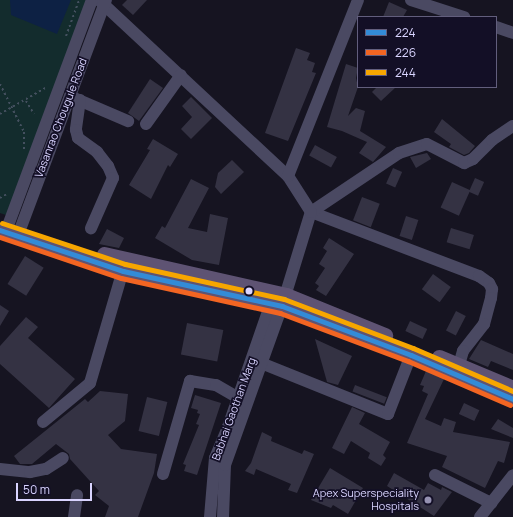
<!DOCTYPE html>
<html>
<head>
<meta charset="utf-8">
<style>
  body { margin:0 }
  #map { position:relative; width:513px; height:517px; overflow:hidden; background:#161421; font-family:Manrope,sans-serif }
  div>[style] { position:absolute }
  .green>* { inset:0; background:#132c2d }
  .water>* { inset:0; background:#0d2144 }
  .building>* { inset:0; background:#343243; transform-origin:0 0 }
  .path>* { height:2px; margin-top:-1px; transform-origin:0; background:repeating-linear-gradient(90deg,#44505f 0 2px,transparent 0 5px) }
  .minor>* { height:12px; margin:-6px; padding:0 6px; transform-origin:6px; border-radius:6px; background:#4a4962 }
  .major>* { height:15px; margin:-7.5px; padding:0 7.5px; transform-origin:7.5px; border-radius:7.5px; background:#5e5373 }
  .path-bridge>* { height:2px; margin-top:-1px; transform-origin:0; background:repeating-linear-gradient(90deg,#44505f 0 2px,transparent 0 5px) }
  .bus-1>* { height:5px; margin:-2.5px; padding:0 2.5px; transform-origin:2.5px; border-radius:2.5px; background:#338bd7 }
  .bus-2>* { height:5px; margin:-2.5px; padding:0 2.5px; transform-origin:2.5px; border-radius:2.5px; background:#f26522 }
  .bus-3>* { height:5px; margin:-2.5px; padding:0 2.5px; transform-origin:2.5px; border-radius:2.5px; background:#f7a600 }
  .dots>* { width:11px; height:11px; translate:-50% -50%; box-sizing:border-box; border:2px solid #130f26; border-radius:50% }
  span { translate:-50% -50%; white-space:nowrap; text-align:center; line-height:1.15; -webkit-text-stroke:3.5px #130f26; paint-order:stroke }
  .street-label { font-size:11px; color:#d9d4ff }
  .poi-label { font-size:11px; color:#d9d4ff }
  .right { translate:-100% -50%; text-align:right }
  .legend { position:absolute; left:357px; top:16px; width:140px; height:72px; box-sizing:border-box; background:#130f26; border:1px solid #625e7d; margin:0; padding:5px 7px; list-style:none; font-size:12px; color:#d9d4ff }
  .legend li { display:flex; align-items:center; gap:8px; height:20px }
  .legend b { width:20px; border:1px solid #625e7d }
  .scale { position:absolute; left:16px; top:483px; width:76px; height:18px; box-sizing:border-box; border:2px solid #d9d4ff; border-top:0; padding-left:5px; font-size:12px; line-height:14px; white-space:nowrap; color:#d9d4ff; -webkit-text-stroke:3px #130f26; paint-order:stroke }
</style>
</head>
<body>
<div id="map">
  <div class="green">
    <div style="clip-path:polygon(0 0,88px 0,9px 216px,0 213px)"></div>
  </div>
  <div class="water">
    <div style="clip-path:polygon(10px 0,71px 0,57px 34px,11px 15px)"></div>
  </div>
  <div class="building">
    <div style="clip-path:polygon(127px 0,147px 0,133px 15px,122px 5px)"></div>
    <div style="clip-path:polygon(389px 2px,407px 10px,403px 17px,383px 17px)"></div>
    <div style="clip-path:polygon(296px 48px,310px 53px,307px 60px,315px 63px,312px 72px,316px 73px,288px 141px,265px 133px)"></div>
    <div style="clip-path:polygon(346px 64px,358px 68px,356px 78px,358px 87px,348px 116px,356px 108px,365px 111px,360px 131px,386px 147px,373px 162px,359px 153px,367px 142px,342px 131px,327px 127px)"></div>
    <div style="clip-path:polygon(150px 79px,163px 88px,139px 121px,128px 113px)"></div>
    <div style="clip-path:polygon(377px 87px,396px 87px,381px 101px,372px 92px)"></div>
    <div style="clip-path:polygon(191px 97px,212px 118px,191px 139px,181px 129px,192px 117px,182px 106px)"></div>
    <div style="clip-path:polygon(442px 119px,475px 146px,469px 153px,464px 155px,449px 147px,451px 144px,434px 132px)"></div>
    <div style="clip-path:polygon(153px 139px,178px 154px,170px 167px,168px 165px,151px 199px,129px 185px,150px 150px,147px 149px)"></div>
    <div style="left:315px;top:145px;width:25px;height:12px;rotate:29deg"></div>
    <div style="clip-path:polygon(427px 153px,431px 159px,416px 168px,410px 157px)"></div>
    <div style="clip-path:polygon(232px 160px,244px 172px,221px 194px,215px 187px,218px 173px)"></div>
    <div style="left:393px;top:168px;width:10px;height:17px;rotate:24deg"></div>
    <div style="left:475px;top:178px;width:10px;height:15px;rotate:24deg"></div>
    <div style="clip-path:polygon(191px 179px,209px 188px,188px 228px,207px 232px,210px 214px,228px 218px,219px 265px,192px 260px,155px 238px,162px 226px,165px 228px)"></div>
    <div style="left:452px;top:182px;width:20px;height:28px;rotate:24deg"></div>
    <div style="left:362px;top:197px;width:19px;height:25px;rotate:21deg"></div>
    <div style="left:406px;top:216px;width:13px;height:21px;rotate:18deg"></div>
    <div style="left:451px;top:228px;width:24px;height:15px;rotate:17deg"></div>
    <div style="clip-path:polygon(107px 229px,124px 238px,119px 248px,99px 244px)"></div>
    <div style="clip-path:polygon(329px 238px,354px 254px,326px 296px,316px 290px,319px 286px,315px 283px,325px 268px,319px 264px,327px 251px,323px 248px)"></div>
    <div style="left:25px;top:256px;width:22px;height:33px;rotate:32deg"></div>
    <div style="left:433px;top:274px;width:22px;height:19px;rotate:36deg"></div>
    <div style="clip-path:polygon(0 305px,9px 311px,0 326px)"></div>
    <div style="left:456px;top:311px;width:11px;height:22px;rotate:27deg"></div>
    <div style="clip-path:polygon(26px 317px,38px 327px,28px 338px,75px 379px,49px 408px,0 364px,0 346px)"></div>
    <div style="left:410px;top:321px;width:19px;height:11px;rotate:25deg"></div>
    <div style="left:187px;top:323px;width:37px;height:32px;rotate:11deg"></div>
    <div style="clip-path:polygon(315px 339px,352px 356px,338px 385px,327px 382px)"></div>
    <div style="clip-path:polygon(481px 340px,513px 354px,513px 370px,491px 361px,488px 367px,469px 359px)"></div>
    <div style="clip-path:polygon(426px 371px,444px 379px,425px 419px,441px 426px,444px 418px,456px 422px,453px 432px,510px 442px,504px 463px,498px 461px,485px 488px,442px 467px,447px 456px,407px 443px,428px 394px,422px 391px,424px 386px,420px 385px)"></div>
    <div style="left:355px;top:385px;width:34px;height:7px;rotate:21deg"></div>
    <div style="clip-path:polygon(100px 391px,128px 394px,125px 421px,108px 435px,121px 449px,157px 454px,154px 473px,138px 517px,105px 517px,109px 506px,95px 495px,99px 491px,70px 459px,69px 454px,56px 444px,32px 464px,20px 464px,14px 456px,85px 399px,88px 402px)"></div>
    <div style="clip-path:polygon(195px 395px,221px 403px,197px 475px,184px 471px,186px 465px,183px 464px,199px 425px,196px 424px,200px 414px,197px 413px,198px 410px,191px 408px)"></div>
    <div style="left:147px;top:397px;width:21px;height:35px;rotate:14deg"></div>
    <div style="left:464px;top:403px;width:17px;height:12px;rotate:25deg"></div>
    <div style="clip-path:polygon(352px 407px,365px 413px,359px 424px,390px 442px,383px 455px,386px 458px,381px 466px,368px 458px,370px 453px,351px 441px,344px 454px,332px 448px)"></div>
    <div style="clip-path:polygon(498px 419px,513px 428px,513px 438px,491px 429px)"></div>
    <div style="clip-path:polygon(262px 432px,272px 437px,271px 441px,302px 454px,304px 450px,314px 454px,297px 493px,288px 490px,291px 484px,256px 469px,254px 475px,245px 471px,251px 463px)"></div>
    <div style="clip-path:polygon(330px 468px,363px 488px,348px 514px,333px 505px,331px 508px,311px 500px)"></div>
    <div style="clip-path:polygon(394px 473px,424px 490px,428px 483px,441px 490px,442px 487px,452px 492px,434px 516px,387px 486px)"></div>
  </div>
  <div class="path">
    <div style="left:66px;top:36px;width:38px;rotate:-70deg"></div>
    <div style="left:26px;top:101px;width:15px;rotate:58deg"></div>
    <div style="left:0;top:114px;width:54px;rotate:-29.9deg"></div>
    <div style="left:24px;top:132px;width:17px;rotate:90deg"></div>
    <div style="left:0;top:198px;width:8px;rotate:-30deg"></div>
  </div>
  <div class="minor">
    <div style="left:99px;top:0;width:258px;rotate:43deg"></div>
    <div style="left:411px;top:0;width:56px;rotate:17.8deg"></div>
    <div style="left:496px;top:27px;width:18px;rotate:19deg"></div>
    <div style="left:74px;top:98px;width:59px;rotate:23.1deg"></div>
    <div style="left:80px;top:100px;width:30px;rotate:98deg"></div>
    <div style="left:76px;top:130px;width:8px;rotate:76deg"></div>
    <div style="left:78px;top:138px;width:24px;rotate:36deg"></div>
    <div style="left:97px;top:152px;width:18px;rotate:52deg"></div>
    <div style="left:108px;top:166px;width:13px;rotate:67deg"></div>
    <div style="left:113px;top:178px;width:55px;rotate:113.7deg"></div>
    <div style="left:146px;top:124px;width:60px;rotate:-54.5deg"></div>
    <div style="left:311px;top:212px;width:180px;rotate:20.9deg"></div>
    <div style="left:479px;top:276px;width:12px;rotate:35deg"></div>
    <div style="left:489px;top:283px;width:7px;rotate:63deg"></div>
    <div style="left:492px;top:289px;width:9px;rotate:96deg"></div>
    <div style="left:491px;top:298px;width:27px;rotate:105deg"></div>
    <div style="left:484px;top:324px;width:34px;rotate:128deg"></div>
    <div style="left:463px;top:351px;width:15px;rotate:106deg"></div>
    <div style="left:311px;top:212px;width:106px;rotate:-33.8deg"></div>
    <div style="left:399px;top:153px;width:29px;rotate:-18deg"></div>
    <div style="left:427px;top:144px;width:42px;rotate:27.2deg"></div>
    <div style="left:464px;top:163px;width:10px;rotate:-24deg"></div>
    <div style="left:473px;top:159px;width:27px;rotate:-45deg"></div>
    <div style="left:492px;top:140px;width:25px;rotate:-34deg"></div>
    <div style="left:6px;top:231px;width:246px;rotate:-69.6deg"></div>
    <div style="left:18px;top:235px;width:251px;rotate:-69.5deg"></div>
    <div style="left:261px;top:363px;width:137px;rotate:21.9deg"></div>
    <div style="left:388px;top:414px;width:63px;rotate:-68.7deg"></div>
    <div style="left:43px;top:422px;width:61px;rotate:-39.7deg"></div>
    <div style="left:90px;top:383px;width:125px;rotate:-73.7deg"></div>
    <div style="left:0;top:469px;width:30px;rotate:6deg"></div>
    <div style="left:30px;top:472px;width:16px;rotate:-11deg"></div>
    <div style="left:46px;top:469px;width:20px;rotate:-33deg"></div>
    <div style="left:163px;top:474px;width:97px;rotate:-73.8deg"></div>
    <div style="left:190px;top:381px;width:26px;rotate:9deg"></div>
    <div style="left:216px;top:385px;width:32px;rotate:30deg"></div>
    <div style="left:435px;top:475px;width:63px;rotate:26.6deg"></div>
    <div style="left:74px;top:517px;width:22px;rotate:-82deg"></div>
    <div style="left:210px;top:517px;width:59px;rotate:-85.2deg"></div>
    <div style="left:215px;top:458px;width:34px;rotate:-67deg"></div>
    <div style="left:228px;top:427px;width:131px;rotate:-70.9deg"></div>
    <div style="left:271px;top:303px;width:9px;rotate:-27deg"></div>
    <div style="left:223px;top:517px;width:52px;rotate:-87.8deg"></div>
    <div style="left:225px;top:465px;width:169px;rotate:-70.3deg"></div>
    <div style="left:282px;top:306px;width:98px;rotate:-72.9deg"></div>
    <div style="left:311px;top:212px;width:43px;rotate:-122.6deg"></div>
    <div style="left:288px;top:176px;width:189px;rotate:-68.3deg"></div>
    <div style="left:480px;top:517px;width:53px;rotate:-51.8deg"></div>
  </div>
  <div class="major">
    <div style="left:0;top:230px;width:130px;rotate:18.4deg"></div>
    <div style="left:123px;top:271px;width:163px;rotate:12.4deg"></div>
    <div style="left:282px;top:306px;width:138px;rotate:20.8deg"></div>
    <div style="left:411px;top:355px;width:111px;rotate:23.3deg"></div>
    <div style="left:104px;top:254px;width:187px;rotate:12.7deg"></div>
    <div style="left:286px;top:295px;width:107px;rotate:22deg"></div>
    <div style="left:439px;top:357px;width:80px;rotate:22.7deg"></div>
  </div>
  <div class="path-bridge">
    <div style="left:0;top:84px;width:54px;rotate:63.4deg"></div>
  </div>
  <div class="bus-1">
    <div style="left:0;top:230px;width:130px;rotate:18.4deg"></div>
    <div style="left:123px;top:271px;width:163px;rotate:12.4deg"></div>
    <div style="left:282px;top:306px;width:138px;rotate:20.8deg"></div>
    <div style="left:411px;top:355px;width:111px;rotate:23.3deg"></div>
  </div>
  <div class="bus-2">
    <div style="left:0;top:237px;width:128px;rotate:18.7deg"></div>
    <div style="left:121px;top:278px;width:163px;rotate:12.4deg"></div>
    <div style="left:280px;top:313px;width:137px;rotate:20.6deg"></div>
    <div style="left:408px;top:361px;width:111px;rotate:23.3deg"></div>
  </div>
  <div class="bus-3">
    <div style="left:2px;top:223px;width:130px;rotate:18.4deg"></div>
    <div style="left:125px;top:264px;width:163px;rotate:12.4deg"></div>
    <div style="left:284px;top:299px;width:138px;rotate:20.8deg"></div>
    <div style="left:413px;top:348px;width:109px;rotate:23.3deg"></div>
  </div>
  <div class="dots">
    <div style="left:249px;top:291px;background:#d9d4ff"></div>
    <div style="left:428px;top:500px;background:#9591b1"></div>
  </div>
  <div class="street-label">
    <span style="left:61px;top:118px;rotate:-69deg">Vasanrao Chougule Road</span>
    <span style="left:234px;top:409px;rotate:-70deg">Babhai Gaothan Marg</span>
  </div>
  <div class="poi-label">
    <span class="right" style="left:419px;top:500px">Apex Superspeciality<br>Hospitals</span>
  </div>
  <ul class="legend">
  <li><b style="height:5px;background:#338bd7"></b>224</li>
  <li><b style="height:5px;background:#f26522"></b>226</li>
  <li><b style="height:5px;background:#f7a600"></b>244</li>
  </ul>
  <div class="scale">50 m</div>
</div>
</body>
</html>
